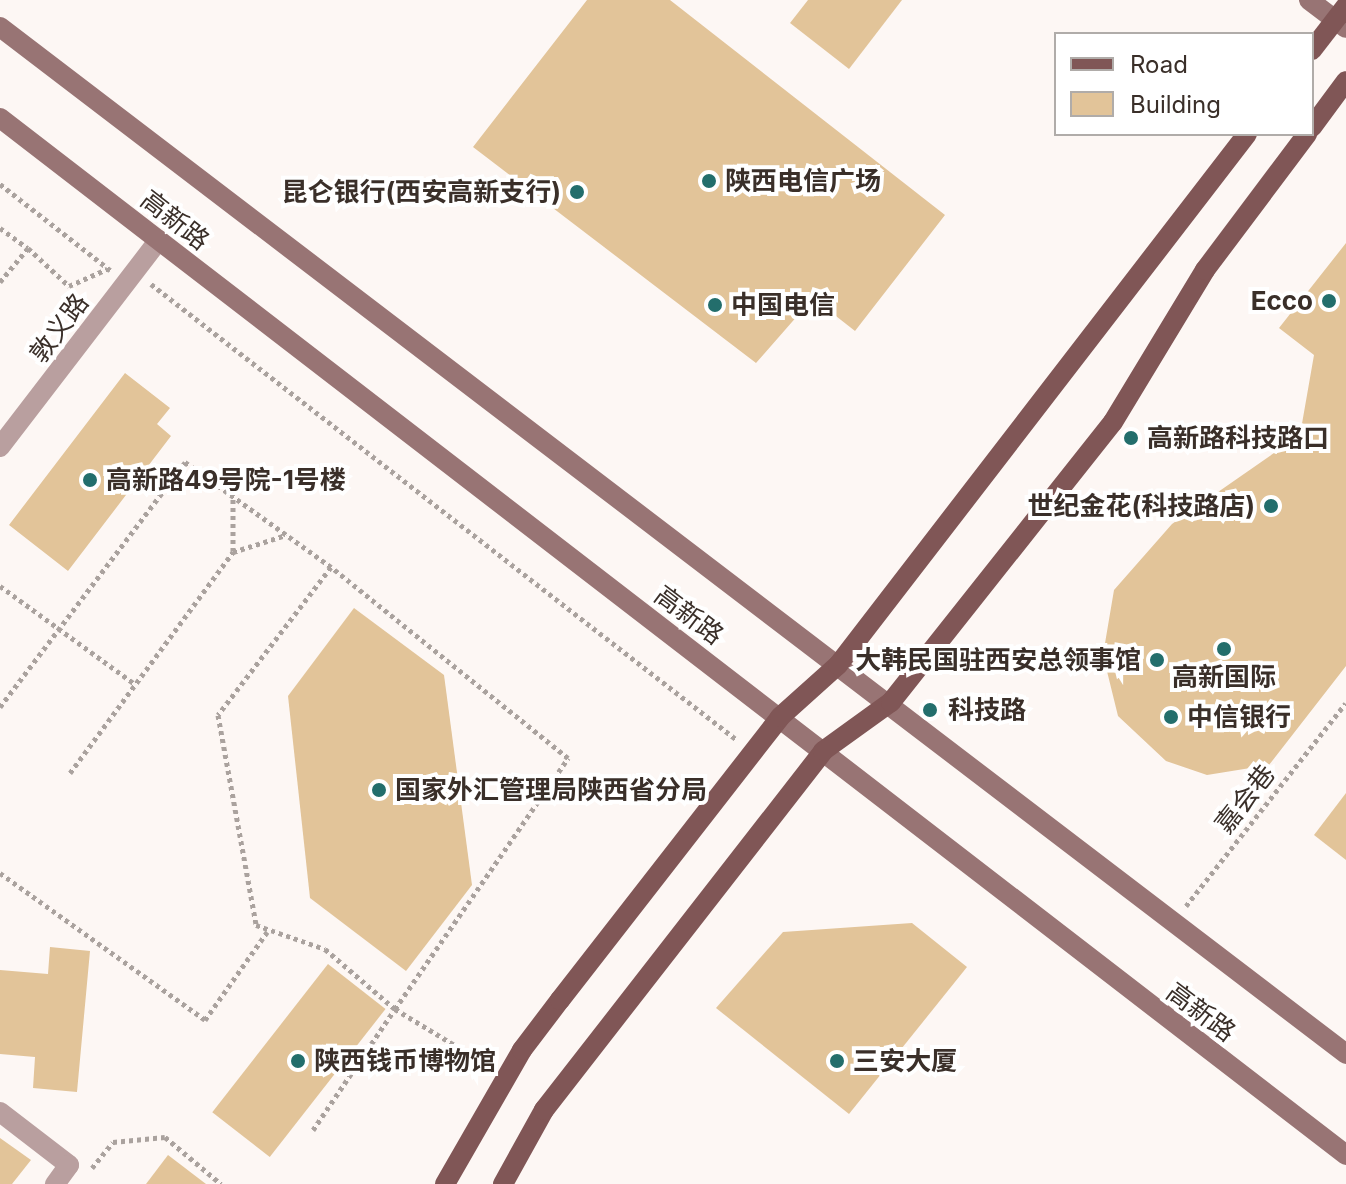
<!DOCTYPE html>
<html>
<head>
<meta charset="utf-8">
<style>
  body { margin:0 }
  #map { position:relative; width:1346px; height:1184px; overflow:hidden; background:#fdf7f4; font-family:Inter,"Noto Sans SC",sans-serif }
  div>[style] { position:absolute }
  .building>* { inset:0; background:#e2c499; transform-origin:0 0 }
  .path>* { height:5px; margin-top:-2.5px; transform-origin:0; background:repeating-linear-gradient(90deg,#aaa29e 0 4px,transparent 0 8px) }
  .street>* { height:20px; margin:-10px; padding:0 10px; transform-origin:10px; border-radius:10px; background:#b99f9f }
  .secondary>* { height:20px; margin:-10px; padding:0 10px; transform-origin:10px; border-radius:10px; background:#987474 }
  .primary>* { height:20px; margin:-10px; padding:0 10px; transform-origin:10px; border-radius:10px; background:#805656 }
  .dots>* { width:22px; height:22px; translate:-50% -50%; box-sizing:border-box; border:4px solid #fff; border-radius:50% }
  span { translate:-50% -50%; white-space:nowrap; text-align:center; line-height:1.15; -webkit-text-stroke:8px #fff; paint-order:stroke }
  .poi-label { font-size:26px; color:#3a2f29; font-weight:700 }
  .left { translate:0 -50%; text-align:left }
  .right { translate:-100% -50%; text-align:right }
  .street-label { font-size:26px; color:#3a2f29 }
  .legend { position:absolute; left:1054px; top:32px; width:260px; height:104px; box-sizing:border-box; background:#fff; border:2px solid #b0aca9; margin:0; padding:10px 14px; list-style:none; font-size:24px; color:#3a2f29 }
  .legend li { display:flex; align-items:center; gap:16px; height:40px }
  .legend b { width:40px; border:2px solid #b0aca9 }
</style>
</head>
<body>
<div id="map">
  <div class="building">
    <div style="clip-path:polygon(587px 0,670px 0,945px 215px,855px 331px,813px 298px,756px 363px,473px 147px)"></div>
    <div style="clip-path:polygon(808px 0,902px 0,849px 69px,790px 23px)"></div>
    <div style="clip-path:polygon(1346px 243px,1346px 666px,1269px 765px,1207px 775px,1166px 761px,1118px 716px,1103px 655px,1114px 590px,1172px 524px,1300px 435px,1314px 355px,1279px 328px)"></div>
    <div style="clip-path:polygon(125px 373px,170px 408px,157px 424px,171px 436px,68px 571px,9px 525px)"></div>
    <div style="clip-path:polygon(354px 608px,444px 675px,472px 885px,406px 971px,310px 898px,288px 696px)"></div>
    <div style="clip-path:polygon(1346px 793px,1346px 860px,1314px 835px)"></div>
    <div style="clip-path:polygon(912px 923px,967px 967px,849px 1114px,716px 1008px,783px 932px)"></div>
    <div style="clip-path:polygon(50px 947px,90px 951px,77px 1092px,33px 1088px,35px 1057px,0 1054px,0 970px,48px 974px)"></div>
    <div style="left:328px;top:964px;width:73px;height:188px;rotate:38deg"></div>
    <div style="clip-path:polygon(0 1138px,31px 1160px,12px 1184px,0 1184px)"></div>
    <div style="clip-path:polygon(168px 1155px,206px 1184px,146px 1184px)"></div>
  </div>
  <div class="path">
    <div style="left:0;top:184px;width:140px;rotate:38deg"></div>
    <div style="left:0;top:228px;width:34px;rotate:36deg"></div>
    <div style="left:28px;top:248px;width:44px;rotate:129.5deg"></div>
    <div style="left:28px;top:248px;width:56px;rotate:42.8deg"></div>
    <div style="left:69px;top:286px;width:42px;rotate:-24.1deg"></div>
    <div style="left:151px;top:284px;width:743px;rotate:37.89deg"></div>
    <div style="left:233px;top:551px;width:54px;rotate:-90deg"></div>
    <div style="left:0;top:586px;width:167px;rotate:36deg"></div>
    <div style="left:0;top:707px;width:307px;rotate:-52.9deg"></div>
    <div style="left:185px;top:462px;width:180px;rotate:35.7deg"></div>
    <div style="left:70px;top:773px;width:275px;rotate:-53.6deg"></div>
    <div style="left:233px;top:552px;width:56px;rotate:-17.8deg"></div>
    <div style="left:0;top:873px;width:252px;rotate:35.6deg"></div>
    <div style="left:205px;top:1020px;width:108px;rotate:-54.8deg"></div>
    <div style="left:1186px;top:906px;width:258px;rotate:-51.8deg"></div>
    <div style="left:313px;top:1130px;width:146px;rotate:-55.9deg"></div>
    <div style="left:395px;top:1009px;width:305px;rotate:-55.4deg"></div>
    <div style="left:568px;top:758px;width:304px;rotate:-141.1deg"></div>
    <div style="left:331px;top:567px;width:186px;rotate:127.4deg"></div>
    <div style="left:218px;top:715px;width:213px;rotate:79.7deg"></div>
    <div style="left:256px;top:925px;width:73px;rotate:19.2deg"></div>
    <div style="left:325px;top:949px;width:92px;rotate:40.6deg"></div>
    <div style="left:395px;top:1009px;width:110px;rotate:31.2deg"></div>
    <div style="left:92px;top:1168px;width:33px;rotate:-51deg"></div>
    <div style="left:113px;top:1142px;width:52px;rotate:-5.5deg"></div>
    <div style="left:165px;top:1137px;width:73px;rotate:40deg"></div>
  </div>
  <div class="street">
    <div style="left:0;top:447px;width:261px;rotate:-52.5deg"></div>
    <div style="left:0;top:1112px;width:87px;rotate:37.5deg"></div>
    <div style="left:69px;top:1165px;width:24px;rotate:126deg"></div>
  </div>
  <div class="secondary">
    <div style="left:1309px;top:0;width:46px;rotate:37.1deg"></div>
    <div style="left:0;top:27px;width:1693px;rotate:37.34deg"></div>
    <div style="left:0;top:118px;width:1699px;rotate:37.61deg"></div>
  </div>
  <div class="primary">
    <div style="left:1312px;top:50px;width:56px;rotate:-52.3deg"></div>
    <div style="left:1312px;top:127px;width:57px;rotate:-53.5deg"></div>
    <div style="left:445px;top:1184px;width:155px;rotate:-60.1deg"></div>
    <div style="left:522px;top:1050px;width:63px;rotate:-52.8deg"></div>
    <div style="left:560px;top:1000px;width:358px;rotate:-52.1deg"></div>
    <div style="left:780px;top:717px;width:78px;rotate:-41.9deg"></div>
    <div style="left:838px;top:665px;width:670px;rotate:-52.39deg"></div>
    <div style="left:503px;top:1184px;width:85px;rotate:-61deg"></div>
    <div style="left:544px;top:1110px;width:455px;rotate:-52.1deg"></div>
    <div style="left:823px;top:751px;width:84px;rotate:-35.8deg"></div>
    <div style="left:891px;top:702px;width:357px;rotate:-51.6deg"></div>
    <div style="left:1113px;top:422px;width:178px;rotate:-58.8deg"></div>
    <div style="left:1205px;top:270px;width:170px;rotate:-53.1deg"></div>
  </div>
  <div class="dots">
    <div style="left:709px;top:181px;background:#236e6c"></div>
    <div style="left:577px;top:192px;background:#236e6c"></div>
    <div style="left:1329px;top:301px;background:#236e6c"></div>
    <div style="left:715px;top:305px;background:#236e6c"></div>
    <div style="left:1131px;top:438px;background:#236e6c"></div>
    <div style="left:90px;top:480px;background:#236e6c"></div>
    <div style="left:1271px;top:506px;background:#236e6c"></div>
    <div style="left:1224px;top:649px;background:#236e6c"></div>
    <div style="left:1157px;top:660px;background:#236e6c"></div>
    <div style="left:930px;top:710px;background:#236e6c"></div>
    <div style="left:1171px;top:717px;background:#236e6c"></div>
    <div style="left:379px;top:790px;background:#236e6c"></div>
    <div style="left:298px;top:1061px;background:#236e6c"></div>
    <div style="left:837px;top:1061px;background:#236e6c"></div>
  </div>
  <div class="poi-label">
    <span class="left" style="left:725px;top:181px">陕西电信广场</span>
    <span class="right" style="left:561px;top:192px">昆仑银行(西安高新支行)</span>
    <span class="right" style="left:1313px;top:301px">Ecco</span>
    <span class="left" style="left:731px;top:305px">中国电信</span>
    <span class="left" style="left:1147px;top:438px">高新路科技路口</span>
    <span class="left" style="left:106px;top:480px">高新路49号院-1号楼</span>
    <span class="right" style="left:1255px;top:506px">世纪金花(科技路店)</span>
    <span class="right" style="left:1141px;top:660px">大韩民国驻西安总领事馆</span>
    <span style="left:1224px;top:677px">高新国际</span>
    <span class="left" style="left:948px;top:710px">科技路</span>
    <span class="left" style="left:1187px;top:717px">中信银行</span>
    <span class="left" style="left:395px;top:790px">国家外汇管理局陕西省分局</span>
    <span class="left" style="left:314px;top:1061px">陕西钱币博物馆</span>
    <span class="left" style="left:853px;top:1061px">三安大厦</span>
  </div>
  <div class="street-label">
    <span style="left:175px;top:220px;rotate:38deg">高新路</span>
    <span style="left:59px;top:328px;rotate:-53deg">敦义路</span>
    <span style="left:689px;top:615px;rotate:37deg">高新路</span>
    <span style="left:1245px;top:799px;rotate:-52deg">嘉会巷</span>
    <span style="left:1201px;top:1012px;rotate:37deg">高新路</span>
  </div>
  <ul class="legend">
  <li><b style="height:10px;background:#805656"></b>Road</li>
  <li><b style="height:22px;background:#e2c499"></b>Building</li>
  </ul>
</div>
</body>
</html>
